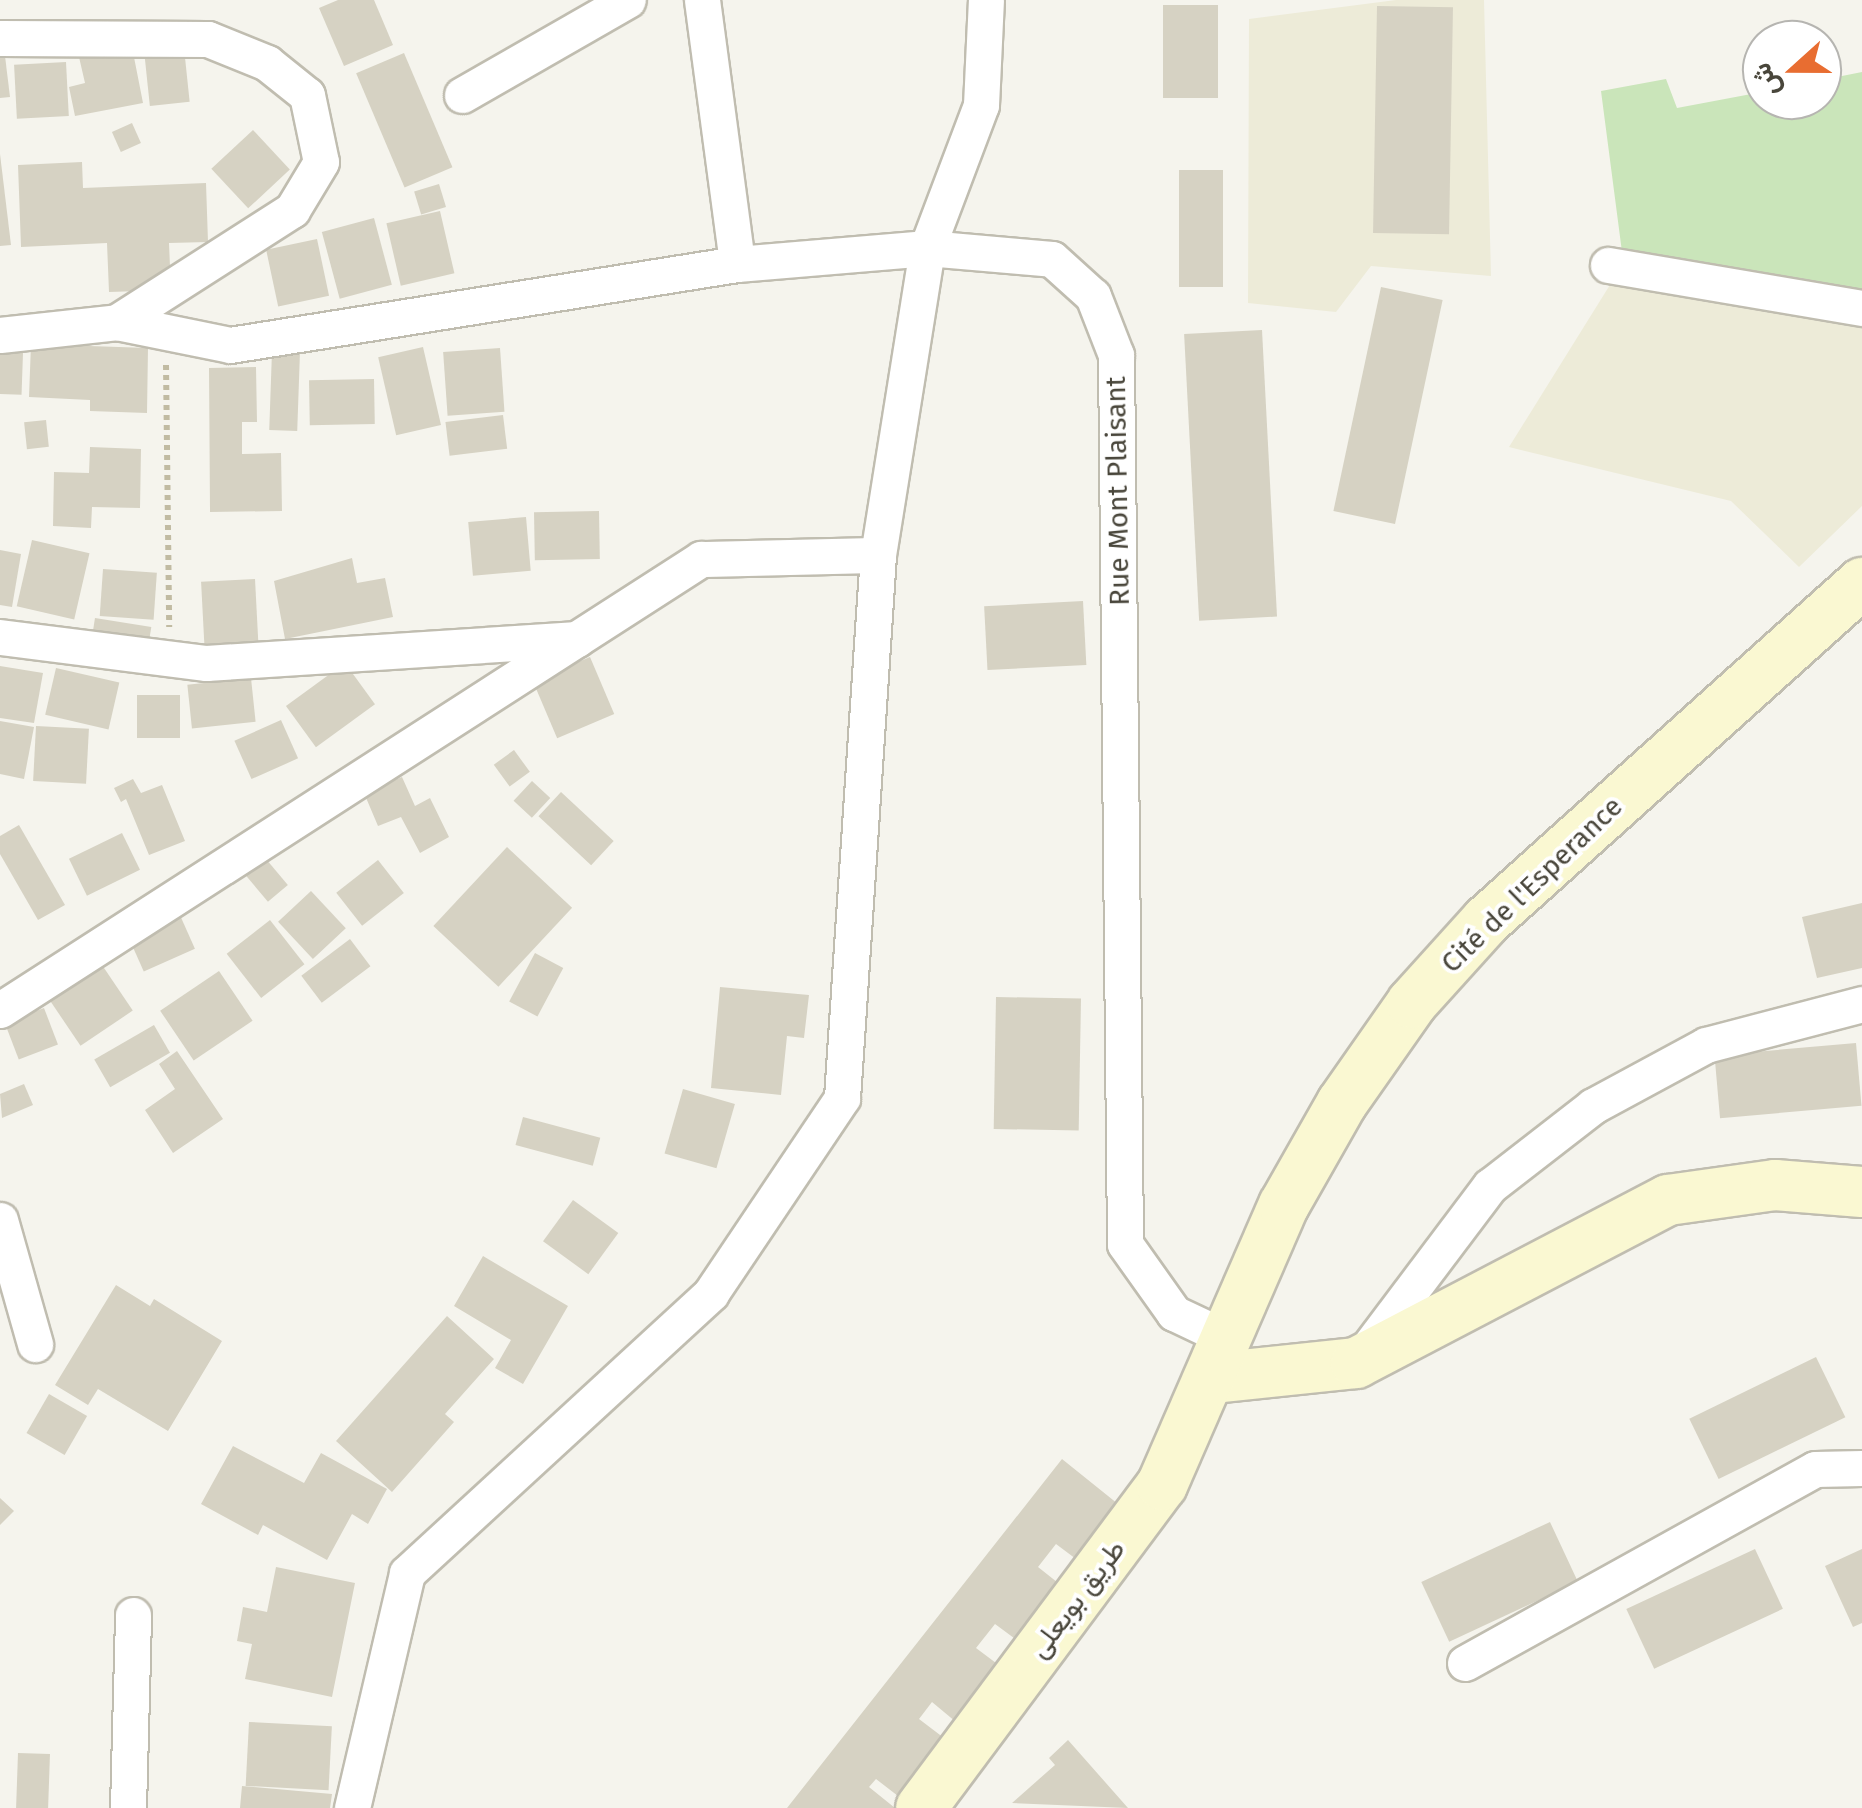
<!DOCTYPE html>
<html>
<head>
<meta charset="utf-8">
<style>
  body { margin:0 }
  #map { position:relative; width:1862px; height:1808px; overflow:hidden; background:#f5f4ed; font-family:"Fira Sans",Vazirmatn,sans-serif }
  div>[style] { position:absolute }
  .education>* { inset:0; background:#edebd8 }
  .green>* { inset:0; background:#cae5ba }
  .building>* { inset:0; background:#d6d2c3; transform-origin:0 0 }
  .path>* { height:6px; margin-top:-3px; transform-origin:0; background:repeating-linear-gradient(90deg,#c1bba2 0 5px,transparent 0 10px) }
  .roads { filter:drop-shadow(2px 0 #c0bdb0) drop-shadow(-2px 0 #c0bdb0) drop-shadow(0 2px #c0bdb0) drop-shadow(0 -2px #c0bdb0) }
  .minor>* { height:35px; margin:-17.5px; padding:0 17.5px; transform-origin:17.5px; border-radius:17.5px; background:#fff }
  .secondary>* { height:50px; margin:-25px; padding:0 25px; transform-origin:25px; border-radius:25px; background:#faf8d2 }
  span { translate:-50% -50%; white-space:nowrap; text-align:center; line-height:1.15; -webkit-text-stroke:8px #fff; paint-order:stroke }
  .street-label { font-size:28px; color:#49463b }
  .north { position:absolute; left:1742px; top:20px; width:100px; height:100px; box-sizing:border-box; background:#fff; border:2px solid #b6b5b1; border-radius:50%; rotate:249deg; font-size:28px; font-weight:700; line-height:40px; text-align:center; color:#49463b }
  .north::after { content:''; display:block; margin:auto; width:35px; height:45px; background:#e86d31; clip-path:polygon(50% 0,100% 100%,50% 72%,0 100%) }
</style>
</head>
<body>
<div id="map">
  <div class="education">
    <div style="clip-path:polygon(1396px 0,1484px 0,1491px 276px,1371px 266px,1336px 312px,1248px 303px,1249px 19px)"></div>
    <div style="clip-path:polygon(1613px 280px,1862px 324px,1862px 506px,1799px 567px,1731px 501px,1509px 447px)"></div>
  </div>
  <div class="green">
    <div style="clip-path:polygon(1862px 72px,1862px 291px,1622px 252px,1601px 91px,1666px 79px,1677px 108px,1762px 92px,1762px 100px,1822px 100px,1822px 80px)"></div>
  </div>
  <div class="building">
    <div style="clip-path:polygon(338px 0,374px 0,393px 45px,344px 66px,319px 8px)"></div>
    <div style="left:1163px;top:5px;width:55px;height:93px"></div>
    <div style="left:1377px;top:6px;width:76px;height:227px;rotate:1deg"></div>
    <div style="clip-path:polygon(132px 47px,143px 103px,75px 116px,69px 87px,85px 83px,79px 57px)"></div>
    <div style="left:184px;top:48px;width:54px;height:40px;rotate:84deg"></div>
    <div style="left:404px;top:53px;width:124px;height:52px;rotate:67deg"></div>
    <div style="clip-path:polygon(0 56px,5px 56px,10px 97px,0 98px)"></div>
    <div style="left:66px;top:62px;width:54px;height:52px;rotate:87deg"></div>
    <div style="left:132px;top:123px;width:22px;height:22px;rotate:66deg"></div>
    <div style="left:253px;top:130px;width:54px;height:57px;rotate:47deg"></div>
    <div style="clip-path:polygon(0 154px,11px 245px,0 246px)"></div>
    <div style="clip-path:polygon(82px 162px,83px 188px,206px 183px,208px 242px,169px 243px,171px 290px,109px 292px,107px 243px,21px 247px,18px 165px)"></div>
    <div style="left:1223px;top:170px;width:117px;height:44px;rotate:90deg"></div>
    <div style="left:439px;top:184px;width:24px;height:26px;rotate:73deg"></div>
    <div style="left:440px;top:211px;width:64px;height:55px;rotate:77deg"></div>
    <div style="left:374px;top:218px;width:69px;height:54px;rotate:75deg"></div>
    <div style="left:317px;top:239px;width:58px;height:52px;rotate:78deg"></div>
    <div style="left:1381px;top:287px;width:63px;height:229px;rotate:12deg"></div>
    <div style="left:0;top:324px;width:24px;height:70px;rotate:2deg"></div>
    <div style="left:1262px;top:330px;width:287px;height:78px;rotate:87deg"></div>
    <div style="clip-path:polygon(31px 344px,148px 348px,147px 413px,90px 411px,90px 400px,29px 397px)"></div>
    <div style="left:423px;top:347px;width:80px;height:46px;rotate:77deg"></div>
    <div style="left:500px;top:348px;width:64px;height:57px;rotate:86deg"></div>
    <div style="left:272px;top:351px;width:28px;height:79px;rotate:2deg"></div>
    <div style="clip-path:polygon(256px 367px,257px 422px,242px 422px,242px 454px,281px 453px,282px 511px,210px 512px,209px 368px)"></div>
    <div style="left:374px;top:379px;width:45px;height:65px;rotate:89deg"></div>
    <div style="left:503px;top:415px;width:34px;height:58px;rotate:83deg"></div>
    <div style="left:46px;top:420px;width:27px;height:22px;rotate:84deg"></div>
    <div style="clip-path:polygon(90px 447px,141px 449px,140px 508px,92px 507px,91px 528px,53px 526px,54px 472px,89px 473px)"></div>
    <div style="left:599px;top:511px;width:48px;height:65px;rotate:89deg"></div>
    <div style="left:526px;top:517px;width:54px;height:58px;rotate:85deg"></div>
    <div style="left:32px;top:540px;width:59px;height:68px;rotate:13deg"></div>
    <div style="clip-path:polygon(0 550px,21px 554px,12px 607px,0 605px)"></div>
    <div style="clip-path:polygon(352px 558px,357px 583px,385px 578px,393px 617px,285px 639px,274px 581px)"></div>
    <div style="left:103px;top:569px;width:54px;height:47px;rotate:4deg"></div>
    <div style="left:255px;top:579px;width:68px;height:54px;rotate:87deg"></div>
    <div style="left:1083px;top:601px;width:64px;height:99px;rotate:87deg"></div>
    <div style="left:95px;top:618px;width:57px;height:27px;rotate:9deg"></div>
    <div style="left:590px;top:657px;width:62px;height:62px;rotate:67deg"></div>
    <div style="left:345px;top:663px;width:51px;height:73px;rotate:54deg"></div>
    <div style="clip-path:polygon(0 666px,43px 673px,34px 723px,0 718px)"></div>
    <div style="left:56px;top:668px;width:65px;height:48px;rotate:13deg"></div>
    <div style="left:251px;top:678px;width:44px;height:64px;rotate:84deg"></div>
    <div style="left:180px;top:695px;width:43px;height:43px;rotate:90deg"></div>
    <div style="left:281px;top:720px;width:42px;height:51px;rotate:66deg"></div>
    <div style="clip-path:polygon(0 721px,34px 727px,24px 779px,0 774px)"></div>
    <div style="left:36px;top:726px;width:53px;height:55px;rotate:3deg"></div>
    <div style="left:514px;top:750px;width:27px;height:25px;rotate:54deg"></div>
    <div style="clip-path:polygon(402px 777px,415px 806px,430px 798px,449px 837px,420px 853px,401px 817px,378px 826px,364px 793px)"></div>
    <div style="clip-path:polygon(133px 779px,141px 793px,162px 785px,185px 841px,149px 855px,126px 799px,121px 802px,114px 788px)"></div>
    <div style="left:532px;top:781px;width:25px;height:27px;rotate:43deg"></div>
    <div style="left:561px;top:792px;width:72px;height:33px;rotate:43deg"></div>
    <div style="clip-path:polygon(19px 825px,65px 905px,38px 920px,0 854px,0 836px)"></div>
    <div style="left:122px;top:833px;width:41px;height:59px;rotate:64deg"></div>
    <div style="left:507px;top:847px;width:89px;height:108px;rotate:43deg"></div>
    <div style="left:266px;top:859px;width:34px;height:26px;rotate:50deg"></div>
    <div style="left:378px;top:860px;width:42px;height:53px;rotate:52deg"></div>
    <div style="left:311px;top:891px;width:51px;height:45px;rotate:47deg"></div>
    <div style="clip-path:polygon(1862px 903px,1862px 968px,1817px 978px,1802px 917px)"></div>
    <div style="left:175px;top:904px;width:49px;height:56px;rotate:66deg"></div>
    <div style="left:270px;top:920px;width:56px;height:55px;rotate:52deg"></div>
    <div style="left:350px;top:939px;width:34px;height:61px;rotate:53deg"></div>
    <div style="left:535px;top:953px;width:32px;height:55px;rotate:28deg"></div>
    <div style="left:102px;top:965px;width:55px;height:63px;rotate:56deg"></div>
    <div style="left:219px;top:971px;width:60px;height:71px;rotate:56deg"></div>
    <div style="clip-path:polygon(720px 987px,809px 995px,804px 1038px,787px 1036px,781px 1095px,711px 1088px)"></div>
    <div style="left:996px;top:997px;width:85px;height:132px;rotate:1deg"></div>
    <div style="left:44px;top:1008px;width:39px;height:42px;rotate:69deg"></div>
    <div style="left:154px;top:1025px;width:32px;height:69px;rotate:60deg"></div>
    <div style="left:1856px;top:1043px;width:63px;height:142px;rotate:85deg"></div>
    <div style="clip-path:polygon(177px 1051px,223px 1119px,173px 1153px,145px 1110px,175px 1089px,159px 1064px)"></div>
    <div style="clip-path:polygon(24px 1084px,33px 1105px,2px 1118px,0 1094px)"></div>
    <div style="left:683px;top:1089px;width:54px;height:67px;rotate:16deg"></div>
    <div style="left:523px;top:1117px;width:80px;height:29px;rotate:15deg"></div>
    <div style="left:573px;top:1200px;width:56px;height:51px;rotate:36deg"></div>
    <div style="clip-path:polygon(483px 1256px,568px 1306px,523px 1384px,495px 1368px,511px 1340px,454px 1306px)"></div>
    <div style="clip-path:polygon(116px 1285px,150px 1306px,154px 1299px,222px 1341px,168px 1431px,98px 1389px,88px 1405px,55px 1385px)"></div>
    <div style="clip-path:polygon(447px 1316px,494px 1359px,445px 1414px,454px 1422px,392px 1492px,336px 1441px)"></div>
    <div style="left:1816px;top:1357px;width:67px;height:141px;rotate:64deg"></div>
    <div style="left:49px;top:1394px;width:44px;height:45px;rotate:30deg"></div>
    <div style="clip-path:polygon(233px 1446px,304px 1483px,321px 1453px,387px 1489px,368px 1524px,352px 1514px,327px 1560px,263px 1525px,258px 1535px,201px 1504px)"></div>
    <div style="clip-path:polygon(1062px 1459px,1118px 1504px,1076px 1559px,1056px 1544px,1038px 1567px,1062px 1586px,1018px 1641px,995px 1624px,976px 1648px,1000px 1666px,956px 1722px,932px 1702px,919px 1719px,944px 1738px,898px 1796px,876px 1779px,869px 1787px,895px 1808px,787px 1808px)"></div>
    <div style="clip-path:polygon(0 1498px,14px 1511px,0 1525px)"></div>
    <div style="left:1550px;top:1522px;width:66px;height:142px;rotate:65deg"></div>
    <div style="left:1755px;top:1549px;width:66px;height:142px;rotate:65deg"></div>
    <div style="clip-path:polygon(1862px 1549px,1862px 1623px,1853px 1627px,1825px 1566px)"></div>
    <div style="clip-path:polygon(276px 1567px,355px 1583px,332px 1697px,245px 1679px,252px 1644px,237px 1641px,243px 1607px,267px 1612px)"></div>
    <div style="left:249px;top:1722px;width:83px;height:64px;rotate:3deg"></div>
    <div style="clip-path:polygon(1068px 1740px,1128px 1808px,1012px 1803px,1055px 1765px,1049px 1758px)"></div>
    <div style="left:18px;top:1753px;width:32px;height:55px;rotate:2deg"></div>
    <div style="clip-path:polygon(242px 1786px,332px 1794px,330px 1808px,240px 1808px)"></div>
  </div>
  <div class="path">
    <div style="left:166px;top:365px;width:262px;rotate:89.3deg"></div>
  </div>
  <div class="roads">
    <div class="minor">
      <div style="left:702px;top:0;width:266px;rotate:82.4deg"></div>
      <div style="left:0;top:38px;width:208px;rotate:0.3deg"></div>
      <div style="left:208px;top:39px;width:64px;rotate:22.1deg"></div>
      <div style="left:267px;top:63px;width:51px;rotate:38.7deg"></div>
      <div style="left:307px;top:95px;width:68px;rotate:78.2deg"></div>
      <div style="left:321px;top:162px;width:56px;rotate:121.1deg"></div>
      <div style="left:292px;top:210px;width:208px;rotate:147.4deg"></div>
      <div style="left:462px;top:95px;width:191px;rotate:-29.8deg"></div>
      <div style="left:1608px;top:265px;width:258px;rotate:9.6deg"></div>
      <div style="left:0;top:335px;width:118px;rotate:-6.3deg"></div>
      <div style="left:117px;top:322px;width:115px;rotate:11.5deg"></div>
      <div style="left:230px;top:345px;width:513px;rotate:-9.08deg"></div>
      <div style="left:737px;top:264px;width:191px;rotate:-4.8deg"></div>
      <div style="left:927px;top:248px;width:125px;rotate:5deg"></div>
      <div style="left:1052px;top:259px;width:55px;rotate:42.1deg"></div>
      <div style="left:1093px;top:296px;width:63px;rotate:68.7deg"></div>
      <div style="left:1116px;top:355px;width:889px;rotate:89.42deg"></div>
      <div style="left:1125px;top:1244px;width:85px;rotate:54.6deg"></div>
      <div style="left:1174px;top:1313px;width:61px;rotate:25.3deg"></div>
      <div style="left:0;top:637px;width:208px;rotate:7.2deg"></div>
      <div style="left:206px;top:663px;width:372px;rotate:-3.7deg"></div>
      <div style="left:0;top:1010px;width:834px;rotate:-32.76deg"></div>
      <div style="left:701px;top:559px;width:177px;rotate:-1.3deg"></div>
      <div style="left:0;top:1220px;width:129px;rotate:74.2deg"></div>
      <div style="left:1364px;top:1353px;width:209px;rotate:-53deg"></div>
      <div style="left:1490px;top:1186px;width:130px;rotate:-37.8deg"></div>
      <div style="left:1593px;top:1106px;width:128px;rotate:-28.4deg"></div>
      <div style="left:1706px;top:1045px;width:161px;rotate:-14.7deg"></div>
      <div style="left:1465px;top:1663px;width:400px;rotate:-29deg"></div>
      <div style="left:1815px;top:1469px;width:47px;rotate:-1.2deg"></div>
      <div style="left:128px;top:1808px;width:193px;rotate:-88.5deg"></div>
      <div style="left:352px;top:1808px;width:241px;rotate:-76.8deg"></div>
      <div style="left:407px;top:1573px;width:413px;rotate:-42.6deg"></div>
      <div style="left:711px;top:1293px;width:235px;rotate:-56.1deg"></div>
      <div style="left:842px;top:1098px;width:544px;rotate:-86.21deg"></div>
      <div style="left:878px;top:555px;width:311px;rotate:-80.9deg"></div>
      <div style="left:927px;top:248px;width:153px;rotate:-69.3deg"></div>
      <div style="left:981px;top:105px;width:105px;rotate:-87.3deg"></div>
    </div>
    <div class="secondary">
      <div style="left:1213px;top:1378px;width:144px;rotate:-6deg"></div>
      <div style="left:1356px;top:1363px;width:352px;rotate:-27.6deg"></div>
      <div style="left:1668px;top:1200px;width:108px;rotate:-8deg"></div>
      <div style="left:1775px;top:1185px;width:87px;rotate:4.6deg"></div>
      <div style="left:921px;top:1808px;width:403px;rotate:-53.3deg"></div>
      <div style="left:1162px;top:1485px;width:305px;rotate:-66.5deg"></div>
      <div style="left:1284px;top:1205px;width:117px;rotate:-60.4deg"></div>
      <div style="left:1342px;top:1103px;width:122px;rotate:-55deg"></div>
      <div style="left:1412px;top:1003px;width:110px;rotate:-47.9deg"></div>
      <div style="left:1486px;top:921px;width:506px;rotate:-41.95deg"></div>
    </div>
  </div>
  <div class="street-label">
    <span style="left:1118px;top:491px;rotate:-91deg">Rue Mont Plaisant</span>
    <span style="left:1532px;top:885px;rotate:-44deg">Cité de l'Esperance</span>
    <span style="left:1077px;top:1599px;rotate:-53deg">طريق بويعلى</span>
  </div>
  <div class="north">ش</div>
</div>
</body>
</html>
